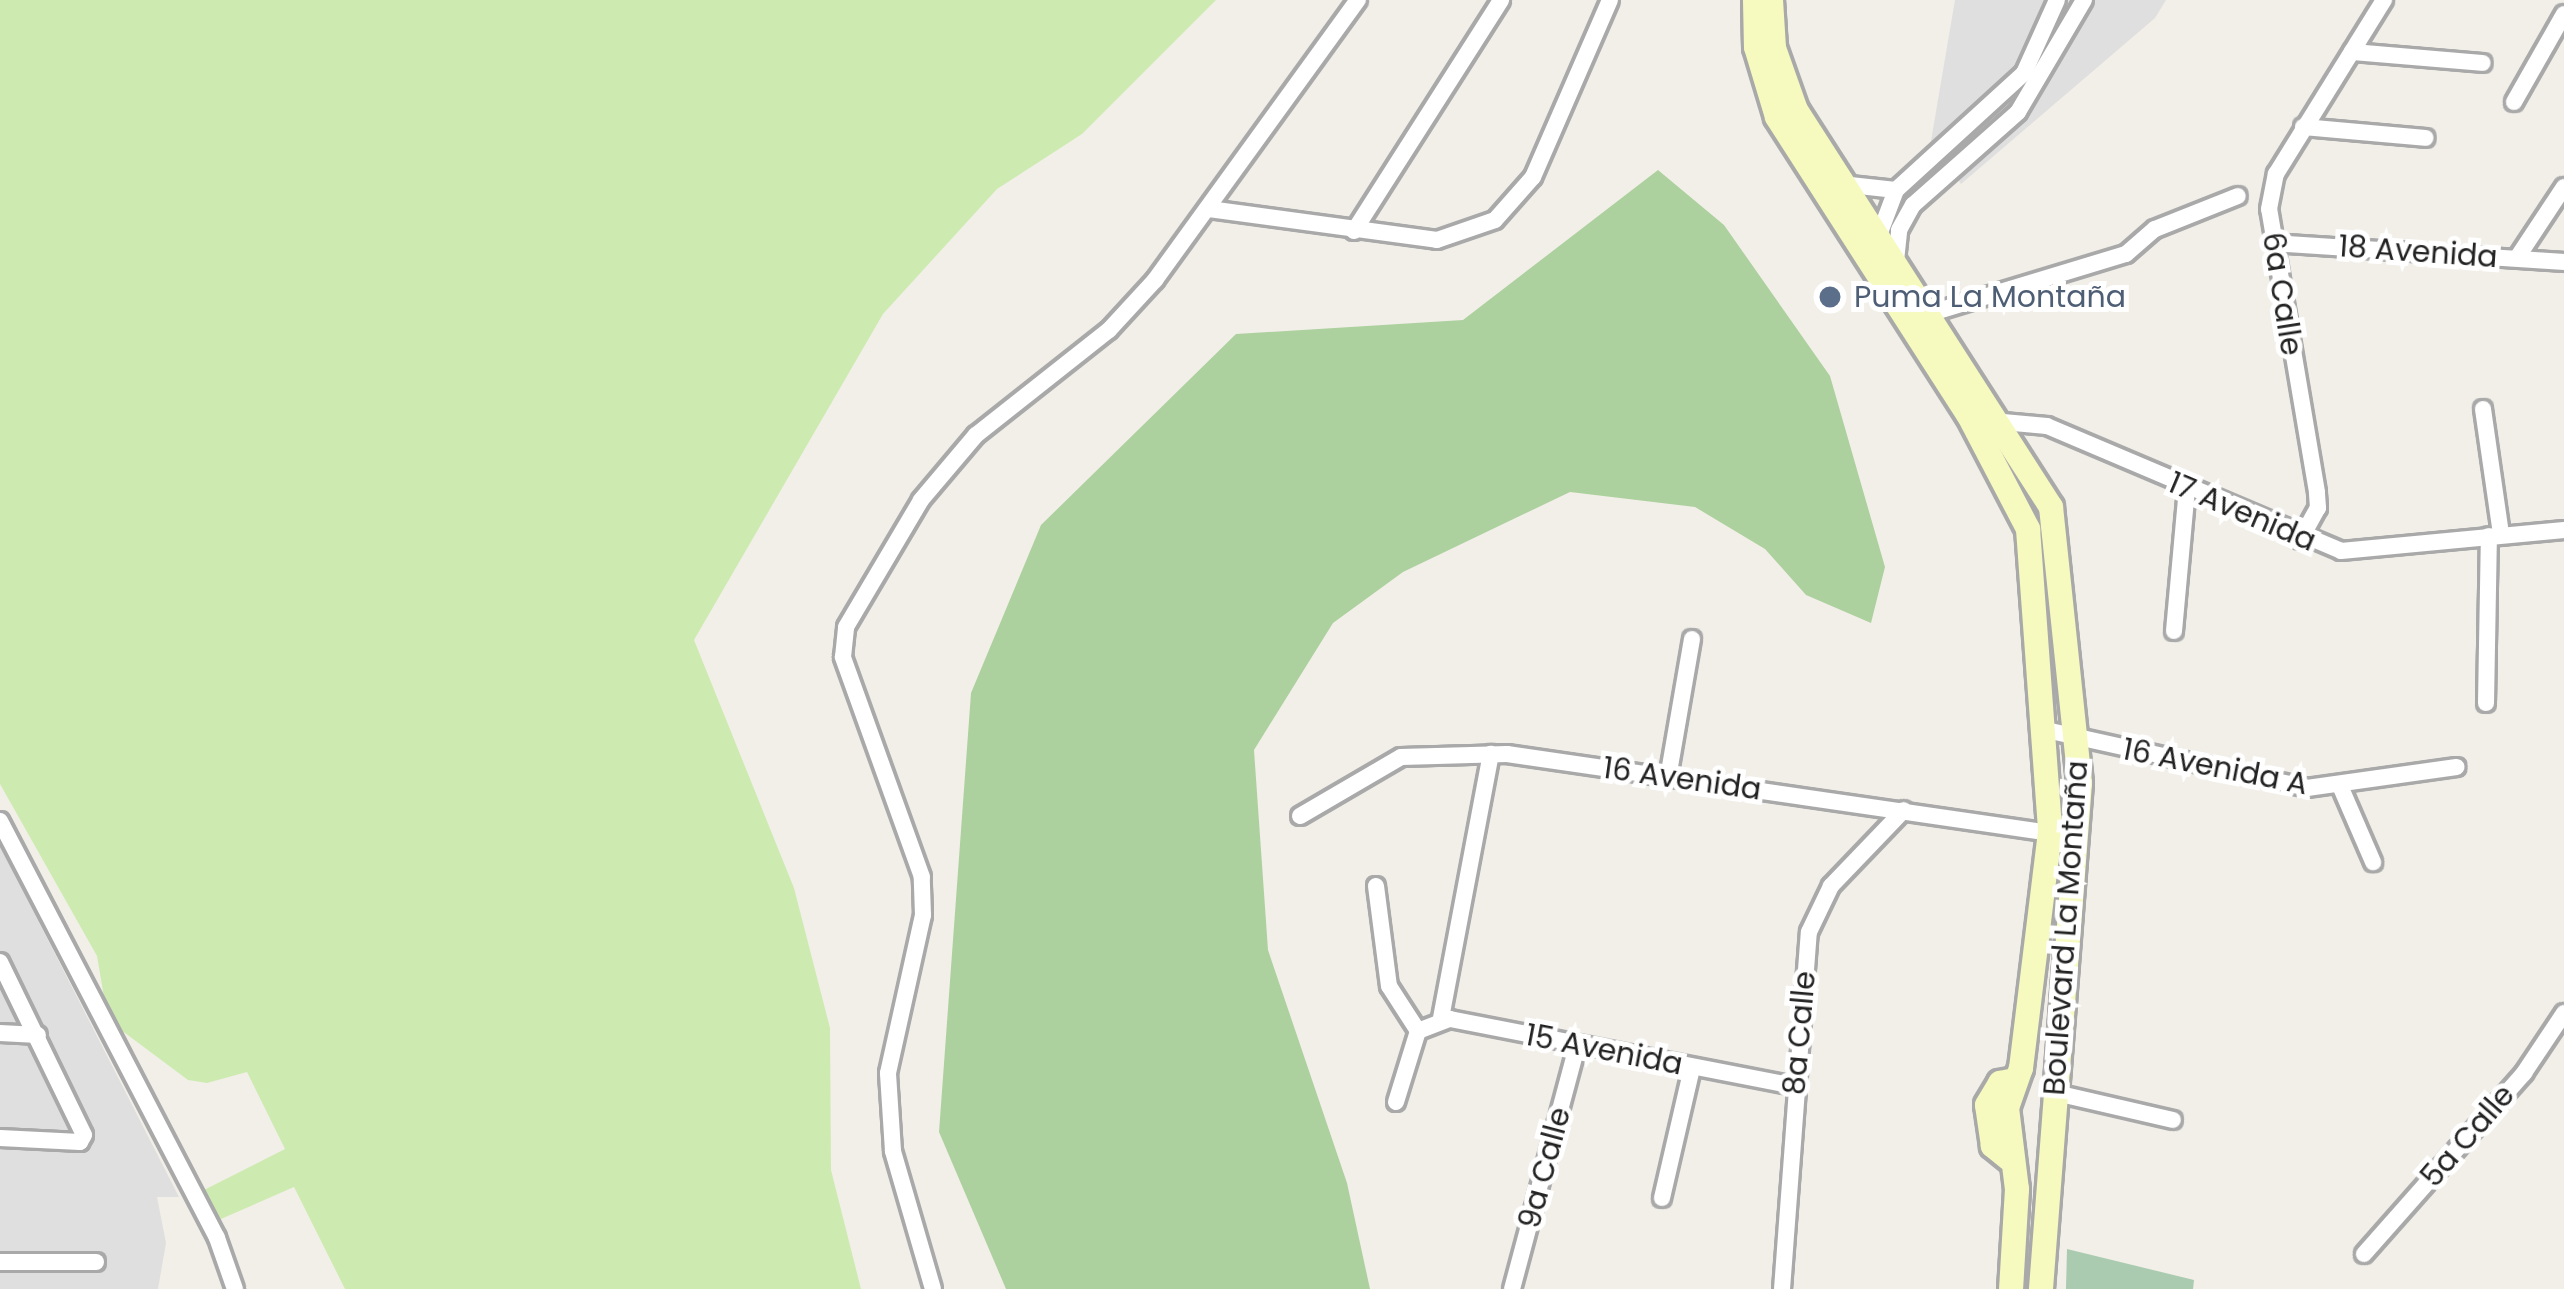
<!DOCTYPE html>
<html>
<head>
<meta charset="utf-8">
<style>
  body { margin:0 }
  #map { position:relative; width:2564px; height:1289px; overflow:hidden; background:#f2efe9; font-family:Poppins,sans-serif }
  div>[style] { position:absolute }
  .residential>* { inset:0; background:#e0dfdf }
  .grass>* { inset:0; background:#cdebb0 }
  .forest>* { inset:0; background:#add19e }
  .cemetery>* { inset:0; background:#aacbaf }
  .roads { filter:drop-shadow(3px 0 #a9a9a9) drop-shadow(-3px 0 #a9a9a9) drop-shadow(0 3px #a9a9a9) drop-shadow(0 -3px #a9a9a9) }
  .street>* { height:16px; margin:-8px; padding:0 8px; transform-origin:8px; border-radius:8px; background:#fff }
  .secondary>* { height:24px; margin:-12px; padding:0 12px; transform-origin:12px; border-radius:12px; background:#f7fabf }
  .dots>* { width:33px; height:33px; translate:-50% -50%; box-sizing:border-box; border:6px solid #fff; border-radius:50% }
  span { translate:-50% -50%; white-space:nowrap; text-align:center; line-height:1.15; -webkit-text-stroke:10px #fff; paint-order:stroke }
  .street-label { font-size:30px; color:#222 }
  .service-label { font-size:30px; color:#4e5e75 }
  .left { translate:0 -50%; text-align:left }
</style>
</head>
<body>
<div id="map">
  <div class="residential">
    <div style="clip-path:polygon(1955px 0,2166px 0,2155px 18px,1961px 184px,1931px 141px)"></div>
    <div style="clip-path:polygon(0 846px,179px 1197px,157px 1197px,166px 1243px,158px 1289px,0 1289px)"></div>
  </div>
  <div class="grass">
    <div style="clip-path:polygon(0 0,1216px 0,1082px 134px,997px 189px,883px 314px,694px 640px,794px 888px,830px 1028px,831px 1170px,861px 1289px,345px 1289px,294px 1187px,214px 1222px,200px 1192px,285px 1149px,247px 1072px,207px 1083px,188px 1080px,121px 1030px,105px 1003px,97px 956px,0 784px)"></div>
  </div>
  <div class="forest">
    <div style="clip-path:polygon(1658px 170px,1724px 225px,1830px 376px,1885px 567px,1871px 623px,1806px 595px,1765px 549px,1695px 507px,1570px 492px,1403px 572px,1333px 623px,1254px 750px,1268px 950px,1347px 1183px,1370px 1289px,1006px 1289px,939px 1132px,971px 693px,1041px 525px,1236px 334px,1463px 320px)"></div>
  </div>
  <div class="cemetery">
    <div style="clip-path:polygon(2067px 1249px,2194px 1280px,2193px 1289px,2066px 1289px)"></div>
  </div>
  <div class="roads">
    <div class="street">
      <div style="left:2352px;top:52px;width:131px;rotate:4.8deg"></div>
      <div style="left:2514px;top:102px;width:101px;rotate:-60.4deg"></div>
      <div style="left:2303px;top:127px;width:123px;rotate:5.1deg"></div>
      <div style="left:1841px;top:184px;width:55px;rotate:6.2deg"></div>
      <div style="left:1209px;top:209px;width:230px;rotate:7.7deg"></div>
      <div style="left:1437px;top:240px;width:61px;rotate:-19deg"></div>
      <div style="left:1495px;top:220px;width:57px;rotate:-48.5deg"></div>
      <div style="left:1533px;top:177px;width:193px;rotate:-66.5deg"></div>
      <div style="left:1354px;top:231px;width:274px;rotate:-57.5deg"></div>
      <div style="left:1876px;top:243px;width:57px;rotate:-69.3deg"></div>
      <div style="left:1896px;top:190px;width:173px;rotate:-42.4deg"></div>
      <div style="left:2024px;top:73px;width:80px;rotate:-65.7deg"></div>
      <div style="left:2272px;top:243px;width:293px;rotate:3.7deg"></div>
      <div style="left:2517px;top:258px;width:85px;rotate:-56.5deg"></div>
      <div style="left:1896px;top:261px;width:31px;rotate:-84deg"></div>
      <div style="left:1899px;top:230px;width:29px;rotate:-61deg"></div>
      <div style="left:1913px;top:205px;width:140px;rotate:-41.5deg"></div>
      <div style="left:2018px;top:112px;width:130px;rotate:-59.5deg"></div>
      <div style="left:1928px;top:314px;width:207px;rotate:-16.9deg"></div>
      <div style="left:2126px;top:254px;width:38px;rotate:-41deg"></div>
      <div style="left:2155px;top:229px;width:89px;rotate:-21.7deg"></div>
      <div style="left:2483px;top:409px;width:126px;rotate:81.8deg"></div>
      <div style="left:2003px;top:422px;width:44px;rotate:5.2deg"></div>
      <div style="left:2047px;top:426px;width:319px;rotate:23deg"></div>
      <div style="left:2341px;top:551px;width:224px;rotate:-5.4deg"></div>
      <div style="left:2300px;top:540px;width:37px;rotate:-61deg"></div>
      <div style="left:2318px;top:508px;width:16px;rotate:-94deg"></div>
      <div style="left:2317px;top:492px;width:287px;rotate:-99.6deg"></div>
      <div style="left:2269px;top:209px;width:36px;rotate:-79deg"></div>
      <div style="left:2276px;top:174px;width:205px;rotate:-58.2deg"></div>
      <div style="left:2174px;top:631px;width:143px;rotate:-84.8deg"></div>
      <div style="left:2486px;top:703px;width:167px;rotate:-89deg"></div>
      <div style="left:2046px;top:730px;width:267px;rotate:12.5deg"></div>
      <div style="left:2307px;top:788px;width:151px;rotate:-8deg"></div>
      <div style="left:1668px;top:778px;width:141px;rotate:-80.2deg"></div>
      <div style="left:2341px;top:788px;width:81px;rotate:66.6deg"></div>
      <div style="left:1300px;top:816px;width:117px;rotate:-30.3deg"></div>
      <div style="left:1401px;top:757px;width:106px;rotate:-1.6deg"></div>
      <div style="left:1507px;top:754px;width:576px;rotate:8.28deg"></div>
      <div style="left:0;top:821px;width:470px;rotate:62.5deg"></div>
      <div style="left:217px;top:1238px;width:54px;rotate:70.6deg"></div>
      <div style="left:1376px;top:886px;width:101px;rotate:82.6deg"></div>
      <div style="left:1389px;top:986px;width:54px;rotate:57.2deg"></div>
      <div style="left:0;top:962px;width:192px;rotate:64.1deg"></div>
      <div style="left:84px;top:1135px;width:8px;rotate:120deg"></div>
      <div style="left:80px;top:1142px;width:80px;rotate:-177.1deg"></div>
      <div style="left:1441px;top:1018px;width:269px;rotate:-79.3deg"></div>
      <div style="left:1418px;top:1031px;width:34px;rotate:-21deg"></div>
      <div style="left:1450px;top:1019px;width:350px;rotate:11deg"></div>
      <div style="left:0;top:1033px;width:38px;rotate:3deg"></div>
      <div style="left:2052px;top:1092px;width:124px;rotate:13deg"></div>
      <div style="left:1396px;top:1102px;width:74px;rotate:-72.8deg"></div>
      <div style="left:1662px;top:1198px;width:133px;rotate:-77deg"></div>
      <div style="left:2364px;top:1254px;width:242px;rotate:-48.5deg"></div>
      <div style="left:2524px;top:1073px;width:72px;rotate:-56.3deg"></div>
      <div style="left:0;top:1262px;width:96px"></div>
      <div style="left:933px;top:1289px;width:144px;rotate:-106.2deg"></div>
      <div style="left:893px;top:1151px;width:78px;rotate:-93.7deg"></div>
      <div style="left:888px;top:1073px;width:162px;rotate:-77.5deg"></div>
      <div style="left:923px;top:915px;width:38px;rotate:-92deg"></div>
      <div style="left:922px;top:877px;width:234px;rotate:-109.8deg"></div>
      <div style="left:843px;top:657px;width:30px;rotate:-84deg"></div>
      <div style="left:846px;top:627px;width:147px;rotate:-59.4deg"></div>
      <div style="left:921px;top:500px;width:85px;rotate:-49.8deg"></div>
      <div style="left:976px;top:435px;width:169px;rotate:-38.3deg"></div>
      <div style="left:1109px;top:330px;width:68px;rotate:-47.4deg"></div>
      <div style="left:1155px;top:280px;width:346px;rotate:-54.1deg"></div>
      <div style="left:1512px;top:1289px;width:251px;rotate:-75deg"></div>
      <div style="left:1782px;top:1289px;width:358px;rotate:-85.7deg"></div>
      <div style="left:1809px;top:932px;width:51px;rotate:-64.4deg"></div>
      <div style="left:1831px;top:886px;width:105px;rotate:-46.2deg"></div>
    </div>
    <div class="secondary">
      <div style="left:1755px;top:0;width:47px;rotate:88.8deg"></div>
      <div style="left:1756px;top:47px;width:73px;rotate:73.3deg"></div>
      <div style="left:1777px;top:117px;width:353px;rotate:57.3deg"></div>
      <div style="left:1968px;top:414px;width:130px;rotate:62.4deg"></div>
      <div style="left:2028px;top:529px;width:304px;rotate:85.8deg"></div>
      <div style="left:2050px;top:832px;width:238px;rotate:97deg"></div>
      <div style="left:2021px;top:1068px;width:42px;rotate:109.3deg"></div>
      <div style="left:2007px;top:1108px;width:82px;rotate:83deg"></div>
      <div style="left:2017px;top:1189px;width:100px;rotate:93.4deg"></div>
      <div style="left:1771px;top:0;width:48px;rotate:86.4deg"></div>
      <div style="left:1774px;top:48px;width:66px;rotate:70.5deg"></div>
      <div style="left:1796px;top:110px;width:472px;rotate:57.3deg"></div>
      <div style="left:2051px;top:507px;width:278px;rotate:84deg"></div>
      <div style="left:2080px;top:783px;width:508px;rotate:94.41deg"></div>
      <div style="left:2009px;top:1159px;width:21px;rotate:-141deg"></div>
      <div style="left:1993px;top:1146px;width:41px;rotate:-98.3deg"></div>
      <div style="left:1987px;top:1105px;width:26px;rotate:-59deg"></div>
      <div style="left:2000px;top:1083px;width:15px;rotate:-11deg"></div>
    </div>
  </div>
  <div class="dots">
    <div style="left:1830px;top:297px;background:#5c6f8a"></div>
  </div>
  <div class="street-label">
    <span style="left:2418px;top:252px;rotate:4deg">18 Avenida</span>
    <span style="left:2282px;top:294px;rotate:81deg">6a Calle</span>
    <span style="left:2242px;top:512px;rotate:23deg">17 Avenida</span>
    <span style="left:2215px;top:767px;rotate:11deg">16 Avenida A</span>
    <span style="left:1682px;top:779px;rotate:8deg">16 Avenida</span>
    <span style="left:2066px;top:928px;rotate:-86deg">Boulevard La Montaña</span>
    <span style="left:1800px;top:1033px;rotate:-85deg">8a Calle</span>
    <span style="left:1604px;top:1050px;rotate:11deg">15 Avenida</span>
    <span style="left:2468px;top:1136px;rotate:-49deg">5a Calle</span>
    <span style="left:1545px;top:1168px;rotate:-75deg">9a Calle</span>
  </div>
  <div class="service-label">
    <span class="left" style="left:1854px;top:297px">Puma La Montaña</span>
  </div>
</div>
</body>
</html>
